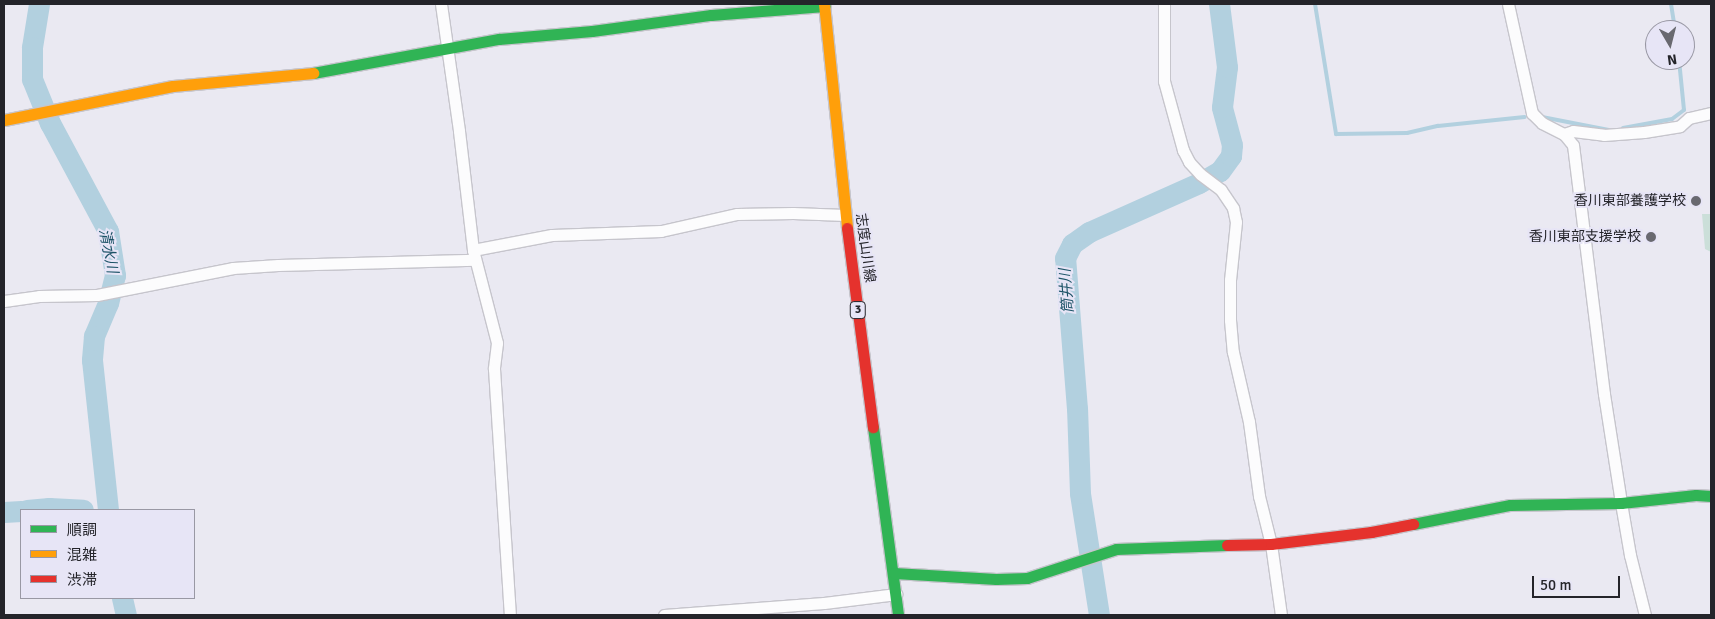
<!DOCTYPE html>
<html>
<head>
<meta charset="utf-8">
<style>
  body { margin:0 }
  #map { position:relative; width:1715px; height:619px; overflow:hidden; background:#eae9f2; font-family:Signika,"Noto Sans JP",sans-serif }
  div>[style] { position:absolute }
  .green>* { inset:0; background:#cbdfd9 }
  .stream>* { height:4px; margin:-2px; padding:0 2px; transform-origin:2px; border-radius:2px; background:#b2d0df }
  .river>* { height:21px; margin:-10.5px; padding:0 10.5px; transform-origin:10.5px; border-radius:10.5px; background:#b2d0df }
  .roads { filter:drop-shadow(1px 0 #c6c5cc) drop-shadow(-1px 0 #c6c5cc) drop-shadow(0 1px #c6c5cc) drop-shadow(0 -1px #c6c5cc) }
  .street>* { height:11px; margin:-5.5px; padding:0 5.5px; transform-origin:5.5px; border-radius:5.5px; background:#fcfcfd }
  .fast>* { height:11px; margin:-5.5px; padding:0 5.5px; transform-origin:5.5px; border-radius:5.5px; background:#30b455 }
  .slow>* { height:11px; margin:-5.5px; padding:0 5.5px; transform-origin:5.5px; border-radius:5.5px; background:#ff9f0a }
  .jam>* { height:11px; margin:-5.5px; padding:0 5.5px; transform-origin:5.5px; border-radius:5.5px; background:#e5322d }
  .dots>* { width:14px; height:14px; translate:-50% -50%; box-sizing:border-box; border:2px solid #e7e5f6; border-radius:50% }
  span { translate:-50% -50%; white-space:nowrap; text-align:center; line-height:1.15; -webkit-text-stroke:4px #e7e5f6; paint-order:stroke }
  .shield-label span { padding:1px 4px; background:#e7e5f6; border:1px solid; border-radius:4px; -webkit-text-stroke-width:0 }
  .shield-label { font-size:12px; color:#24242a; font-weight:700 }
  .poi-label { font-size:14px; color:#24242a }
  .right { translate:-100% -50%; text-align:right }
  .street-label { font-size:14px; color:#24242a }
  .water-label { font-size:15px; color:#1c5367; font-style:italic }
  .frame { position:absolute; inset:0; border:5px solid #24242a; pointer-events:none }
  .legend { position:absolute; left:20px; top:509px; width:175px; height:90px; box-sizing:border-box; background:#e7e5f6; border:1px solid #9998a4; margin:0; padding:6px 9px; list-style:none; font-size:15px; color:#24242a }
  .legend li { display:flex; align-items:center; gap:10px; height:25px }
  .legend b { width:25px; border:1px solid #9998a4 }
  .north { position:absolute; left:1645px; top:20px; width:50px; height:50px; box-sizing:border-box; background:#e7e5f6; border:1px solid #9998a4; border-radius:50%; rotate:172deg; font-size:14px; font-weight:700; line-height:20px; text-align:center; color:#24242a }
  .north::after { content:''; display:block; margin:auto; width:18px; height:22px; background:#696970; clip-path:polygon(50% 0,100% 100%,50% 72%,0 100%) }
  .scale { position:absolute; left:1532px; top:576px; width:88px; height:22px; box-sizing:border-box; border:2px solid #24242a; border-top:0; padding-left:6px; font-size:15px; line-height:18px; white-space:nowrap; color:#24242a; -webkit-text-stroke:4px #e7e5f6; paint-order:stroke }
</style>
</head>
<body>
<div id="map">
  <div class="green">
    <div style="clip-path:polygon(1702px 214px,1711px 214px,1711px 252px,1705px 249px)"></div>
  </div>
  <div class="stream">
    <div style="left:1315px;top:4px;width:132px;rotate:80.8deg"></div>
    <div style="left:1336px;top:134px;width:71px;rotate:-0.8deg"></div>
    <div style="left:1407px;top:133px;width:32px;rotate:-13deg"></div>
    <div style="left:1438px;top:126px;width:87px;rotate:-5.9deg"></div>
    <div style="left:1671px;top:4px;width:26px;rotate:81deg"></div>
    <div style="left:1542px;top:117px;width:68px;rotate:11deg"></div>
    <div style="left:1623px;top:128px;width:50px;rotate:-10.4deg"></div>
    <div style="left:1672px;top:119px;width:15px;rotate:-37deg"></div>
    <div style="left:1684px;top:110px;width:50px;rotate:-95.7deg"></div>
  </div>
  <div class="river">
    <div style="left:39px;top:4px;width:44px;rotate:99.2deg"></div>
    <div style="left:32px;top:47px;width:32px;rotate:90deg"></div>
    <div style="left:32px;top:79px;width:48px;rotate:67.8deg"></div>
    <div style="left:50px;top:123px;width:123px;rotate:61.8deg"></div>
    <div style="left:108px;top:231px;width:45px;rotate:81deg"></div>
    <div style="left:115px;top:275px;width:29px;rotate:104deg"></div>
    <div style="left:108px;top:303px;width:36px;rotate:113deg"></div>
    <div style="left:94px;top:336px;width:24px;rotate:95deg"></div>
    <div style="left:92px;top:360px;width:151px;rotate:83.9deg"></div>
    <div style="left:27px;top:510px;width:22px;rotate:-5deg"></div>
    <div style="left:49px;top:508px;width:34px;rotate:3deg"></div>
    <div style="left:4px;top:512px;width:17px;rotate:-3deg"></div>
    <div style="left:122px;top:598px;width:17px;rotate:77deg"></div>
    <div style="left:1099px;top:615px;width:123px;rotate:-98.9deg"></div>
    <div style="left:1080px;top:493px;width:84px;rotate:-92deg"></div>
    <div style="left:1077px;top:409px;width:151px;rotate:-94.5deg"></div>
    <div style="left:1065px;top:258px;width:16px;rotate:-63deg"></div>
    <div style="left:1072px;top:244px;width:21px;rotate:-35deg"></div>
    <div style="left:1089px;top:232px;width:120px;rotate:-24deg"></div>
    <div style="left:1199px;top:183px;width:24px;rotate:-30deg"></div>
    <div style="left:1220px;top:171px;width:19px;rotate:-54deg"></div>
    <div style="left:1231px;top:156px;width:11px;rotate:-85deg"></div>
    <div style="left:1232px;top:145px;width:39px;rotate:-105deg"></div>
    <div style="left:1222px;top:107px;width:40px;rotate:-82.9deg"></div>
    <div style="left:1227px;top:67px;width:64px;rotate:-97.2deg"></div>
  </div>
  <div class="roads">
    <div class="street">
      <div style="left:441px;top:4px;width:128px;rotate:81.9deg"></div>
      <div style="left:459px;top:131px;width:120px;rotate:83.3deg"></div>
      <div style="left:473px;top:250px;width:96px;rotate:75.5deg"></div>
      <div style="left:497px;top:343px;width:26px;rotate:97deg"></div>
      <div style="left:494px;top:369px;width:247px;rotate:86.3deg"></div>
      <div style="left:1164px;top:4px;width:77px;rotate:90deg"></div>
      <div style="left:1164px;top:81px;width:72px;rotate:74.6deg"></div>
      <div style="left:1183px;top:150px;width:13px;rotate:63deg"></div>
      <div style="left:1189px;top:162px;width:16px;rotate:47deg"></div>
      <div style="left:1200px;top:174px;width:26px;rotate:37deg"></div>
      <div style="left:1221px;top:190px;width:22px;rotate:56deg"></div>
      <div style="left:1233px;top:208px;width:14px;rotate:78deg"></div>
      <div style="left:1236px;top:222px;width:58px;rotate:95.9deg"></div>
      <div style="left:1230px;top:280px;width:40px;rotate:90deg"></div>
      <div style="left:1230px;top:320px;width:32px;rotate:85deg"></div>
      <div style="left:1233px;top:352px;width:72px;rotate:77.1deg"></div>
      <div style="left:1249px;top:422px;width:75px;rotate:82.3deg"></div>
      <div style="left:1259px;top:496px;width:49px;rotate:76deg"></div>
      <div style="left:1271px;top:544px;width:72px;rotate:82deg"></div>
      <div style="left:1508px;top:4px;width:112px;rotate:77.6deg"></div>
      <div style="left:1532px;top:113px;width:14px;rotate:45deg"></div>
      <div style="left:1542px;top:123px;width:25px;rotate:27deg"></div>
      <div style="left:1564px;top:134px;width:14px;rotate:51deg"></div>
      <div style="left:1573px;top:145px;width:251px;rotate:82.9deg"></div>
      <div style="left:1604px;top:394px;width:110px;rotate:81.1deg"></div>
      <div style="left:1621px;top:503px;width:53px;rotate:80.2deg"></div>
      <div style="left:1630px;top:555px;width:62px;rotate:76deg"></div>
      <div style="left:1564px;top:134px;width:9px;rotate:-18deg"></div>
      <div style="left:1573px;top:131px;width:31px;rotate:7deg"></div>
      <div style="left:1604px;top:135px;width:40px;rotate:-4.3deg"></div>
      <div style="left:1644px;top:132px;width:36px;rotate:-9deg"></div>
      <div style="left:1680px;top:126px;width:12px;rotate:-42deg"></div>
      <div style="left:1689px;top:118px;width:23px;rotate:-13deg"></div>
      <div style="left:473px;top:250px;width:80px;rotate:-10.8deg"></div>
      <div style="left:552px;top:235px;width:109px;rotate:-2.1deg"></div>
      <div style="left:661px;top:231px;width:78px;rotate:-12.6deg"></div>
      <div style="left:737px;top:214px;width:56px;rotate:-1deg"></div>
      <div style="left:793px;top:213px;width:52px;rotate:2.2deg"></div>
      <div style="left:4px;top:301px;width:35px;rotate:-8deg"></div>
      <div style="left:39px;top:296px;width:58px;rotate:-1deg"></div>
      <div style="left:97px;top:295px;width:139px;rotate:-11.2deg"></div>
      <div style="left:233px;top:268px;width:45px;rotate:-3.8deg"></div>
      <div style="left:278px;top:265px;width:197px;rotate:-1.5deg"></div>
      <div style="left:664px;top:615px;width:160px;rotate:-4.3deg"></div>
      <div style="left:824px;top:603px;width:73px;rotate:-7.1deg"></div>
    </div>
    <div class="fast">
      <div style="left:313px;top:73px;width:189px;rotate:-10.4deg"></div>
      <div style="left:499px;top:39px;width:93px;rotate:-4.9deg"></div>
      <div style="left:592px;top:31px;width:120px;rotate:-7.7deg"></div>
      <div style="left:711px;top:15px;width:114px;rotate:-4.5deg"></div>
      <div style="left:873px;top:427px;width:190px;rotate:82.4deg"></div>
      <div style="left:1413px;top:524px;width:99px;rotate:-11.1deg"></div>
      <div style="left:1510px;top:505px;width:111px;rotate:-1deg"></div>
      <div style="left:1621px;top:503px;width:75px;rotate:-6.1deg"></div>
      <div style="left:1696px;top:495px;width:15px;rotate:4deg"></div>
      <div style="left:894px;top:573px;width:102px;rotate:3.4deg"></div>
      <div style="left:996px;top:579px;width:31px;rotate:-2deg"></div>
      <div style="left:1027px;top:578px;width:94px;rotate:-18deg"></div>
      <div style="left:1116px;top:549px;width:111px;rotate:-2.1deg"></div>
    </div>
    <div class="slow">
      <div style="left:824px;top:4px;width:225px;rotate:84.1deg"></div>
      <div style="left:4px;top:120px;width:172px;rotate:-11.4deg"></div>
      <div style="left:173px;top:86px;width:141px;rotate:-5.3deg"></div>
    </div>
    <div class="jam">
      <div style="left:847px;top:228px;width:201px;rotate:82.6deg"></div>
      <div style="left:1227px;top:545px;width:44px;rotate:-1.3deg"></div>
      <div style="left:1271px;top:544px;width:101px;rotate:-6.8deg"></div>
      <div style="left:1371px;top:532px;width:43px;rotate:-10.8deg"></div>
    </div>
  </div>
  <div class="dots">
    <div style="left:1696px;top:201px;background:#696970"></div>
    <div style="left:1651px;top:237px;background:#696970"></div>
  </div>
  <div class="shield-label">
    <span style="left:858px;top:310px">3</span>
  </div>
  <div class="poi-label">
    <span class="right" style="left:1686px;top:201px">香川東部養護学校</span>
    <span class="right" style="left:1641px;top:237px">香川東部支援学校</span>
  </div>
  <div class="street-label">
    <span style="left:865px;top:248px;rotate:82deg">志度山川線</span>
  </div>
  <div class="water-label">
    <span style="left:108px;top:251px;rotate:79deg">清水川</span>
    <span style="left:1067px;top:291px;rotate:-94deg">筒井川</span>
  </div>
  <div class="frame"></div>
  <ul class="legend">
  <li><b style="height:6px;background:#30b455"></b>順調</li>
  <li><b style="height:6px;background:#ff9f0a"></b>混雑</li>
  <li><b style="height:6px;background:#e5322d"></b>渋滞</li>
  </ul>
  <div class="north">N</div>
  <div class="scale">50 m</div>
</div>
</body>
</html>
